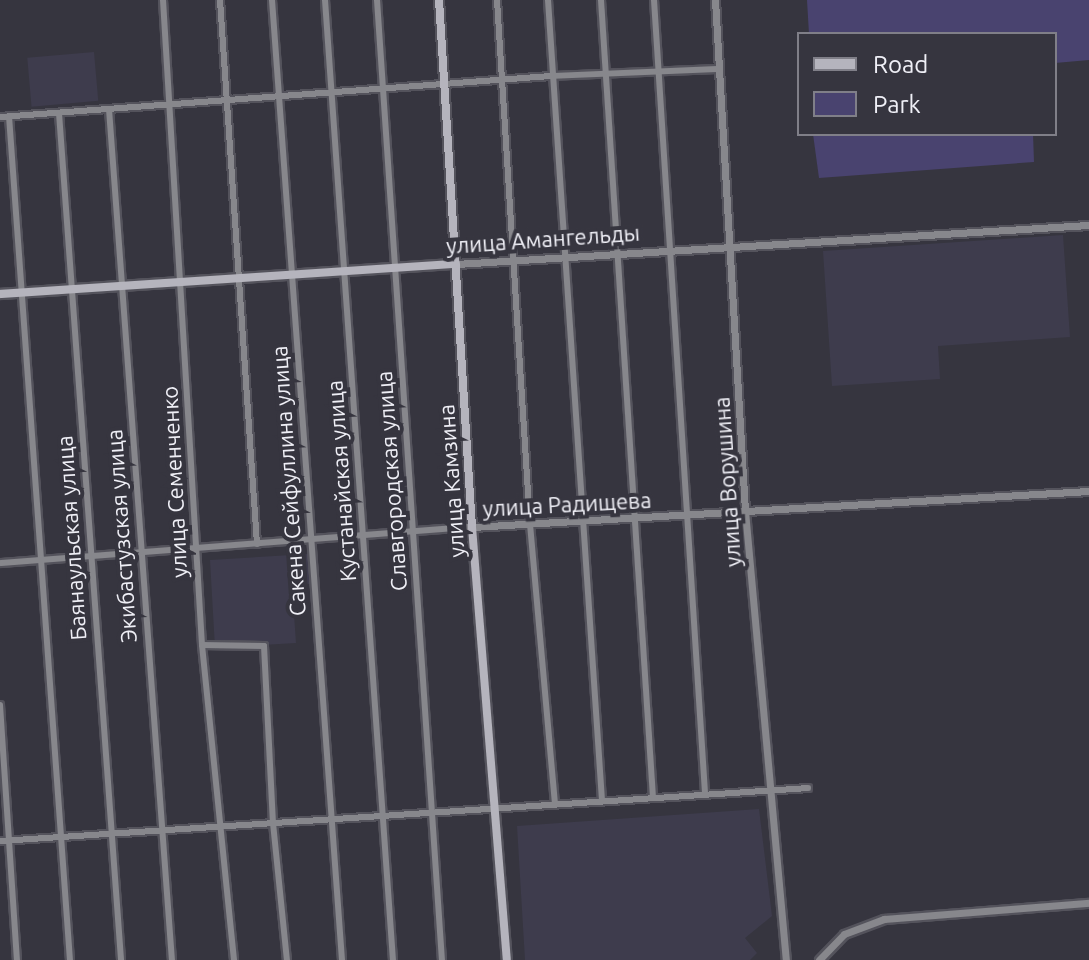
<!DOCTYPE html>
<html>
<head>
<meta charset="utf-8">
<style>
  body { margin:0 }
  #map { position:relative; width:1089px; height:960px; overflow:hidden; background:#36353f; font-family:Ubuntu,sans-serif }
  div>[style] { position:absolute }
  .built>* { inset:0; background:#3e3c4d; transform-origin:0 0 }
  .green>* { inset:0; background:#49436f }
  .roads { filter:drop-shadow(2px 0 #54535c) drop-shadow(-2px 0 #54535c) drop-shadow(0 2px #54535c) drop-shadow(0 -2px #54535c) }
  .minor>* { height:6px; margin:-3px; padding:0 3px; transform-origin:3px; border-radius:3px; background:#87878c }
  .tertiary>* { height:7px; margin:-3.5px; padding:0 3.5px; transform-origin:3.5px; border-radius:3.5px; background:#87878c }
  .secondary>* { height:8px; margin:-4px; padding:0 4px; transform-origin:4px; border-radius:4px; background:#b5b4bd }
  span { translate:-50% -50%; white-space:nowrap; text-align:center; line-height:1.15; -webkit-text-stroke:8px #36353f; paint-order:stroke }
  .street-label { font-size:22px; color:#efeff6 }
  .legend { position:absolute; left:797px; top:32px; width:260px; height:104px; box-sizing:border-box; background:#36353f; border:2px solid #807f88; margin:0; padding:10px 14px; list-style:none; font-size:24px; color:#efeff6 }
  .legend li { display:flex; align-items:center; gap:16px; height:40px }
  .legend b { width:40px; border:2px solid #807f88 }
</style>
</head>
<body>
<div id="map">
  <div class="built">
    <div style="left:94px;top:52px;width:49px;height:67px;rotate:85deg"></div>
    <div style="clip-path:polygon(1063px 235px,1070px 337px,938px 346px,940px 379px,832px 386px,823px 251px)"></div>
    <div style="clip-path:polygon(308px 554px,310px 584px,292px 585px,296px 643px,215px 648px,210px 560px)"></div>
    <div style="clip-path:polygon(759px 809px,772px 916px,745px 938px,757px 953px,750px 960px,525px 960px,517px 826px)"></div>
  </div>
  <div class="green">
    <div style="clip-path:polygon(807px 0,1089px 0,1089px 60px,1055px 63px,1055px 34px,809px 34px)"></div>
    <div style="clip-path:polygon(813px 134px,1033px 134px,1034px 162px,819px 178px)"></div>
  </div>
  <div class="roads">
    <div class="minor">
      <div style="left:163px;top:0;width:646px;rotate:86.54deg"></div>
      <div style="left:202px;top:645px;width:317px;rotate:84.2deg"></div>
      <div style="left:220px;top:0;width:545px;rotate:86.11deg"></div>
      <div style="left:272px;top:0;width:963px;rotate:85.83deg"></div>
      <div style="left:325px;top:0;width:962px;rotate:85.95deg"></div>
      <div style="left:377px;top:0;width:962px;rotate:86.13deg"></div>
      <div style="left:497px;top:0;width:525px;rotate:86.4deg"></div>
      <div style="left:530px;top:524px;width:282px;rotate:84.9deg"></div>
      <div style="left:548px;top:0;width:803px;rotate:86.14deg"></div>
      <div style="left:601px;top:0;width:799px;rotate:86.27deg"></div>
      <div style="left:654px;top:0;width:795px;rotate:86.32deg"></div>
      <div style="left:109px;top:109px;width:853px;rotate:85.77deg"></div>
      <div style="left:59px;top:113px;width:849px;rotate:85.81deg"></div>
      <div style="left:9px;top:116px;width:846px;rotate:85.87deg"></div>
      <div style="left:0;top:117px;width:553px;rotate:-4.26deg"></div>
      <div style="left:551px;top:76px;width:169px;rotate:-2.4deg"></div>
      <div style="left:0;top:563px;width:473px;rotate:-4.4deg"></div>
      <div style="left:202px;top:645px;width:62px;rotate:0.9deg"></div>
      <div style="left:264px;top:646px;width:177px;rotate:87.1deg"></div>
      <div style="left:273px;top:823px;width:138px;rotate:84.2deg"></div>
      <div style="left:0;top:705px;width:256px;rotate:86.2deg"></div>
      <div style="left:0;top:841px;width:810px;rotate:-3.75deg"></div>
    </div>
    <div class="tertiary">
      <div style="left:715px;top:0;width:512px;rotate:86.64deg"></div>
      <div style="left:745px;top:511px;width:451px;rotate:84.8deg"></div>
      <div style="left:456px;top:264px;width:634px;rotate:-3.53deg"></div>
      <div style="left:472px;top:527px;width:618px;rotate:-3.34deg"></div>
      <div style="left:819px;top:960px;width:36px;rotate:-46deg"></div>
      <div style="left:844px;top:934px;width:43px;rotate:-20.6deg"></div>
      <div style="left:884px;top:919px;width:206px;rotate:-4.5deg"></div>
    </div>
    <div class="secondary">
      <div style="left:439px;top:0;width:528px;rotate:86.42deg"></div>
      <div style="left:472px;top:527px;width:434px;rotate:85.4deg"></div>
      <div style="left:0;top:294px;width:457px;rotate:-3.8deg"></div>
    </div>
  </div>
  <div class="street-label">
    <span style="left:543px;top:239px;rotate:-4deg">улица Амангельды</span>
    <span style="left:288px;top:481px;rotate:-94deg">Сакена Сейфуллина улица</span>
    <span style="left:341px;top:481px;rotate:-94deg">Кустанайская улица</span>
    <span style="left:391px;top:481px;rotate:-94deg">Славгородская улица</span>
    <span style="left:451px;top:481px;rotate:-94deg">улица Камзина</span>
    <span style="left:174px;top:482px;rotate:-93deg">улица Семенченко</span>
    <span style="left:727px;top:482px;rotate:-94deg">улица Ворушина</span>
    <span style="left:567px;top:504px;rotate:-3deg">улица Радищева</span>
    <span style="left:121px;top:536px;rotate:-94deg">Экибастузская улица</span>
    <span style="left:71px;top:538px;rotate:-94deg">Баянаульская улица</span>
  </div>
  <ul class="legend">
  <li><b style="height:10px;background:#b5b4bd"></b>Road</li>
  <li><b style="height:22px;background:#49436f"></b>Park</li>
  </ul>
</div>
</body>
</html>
